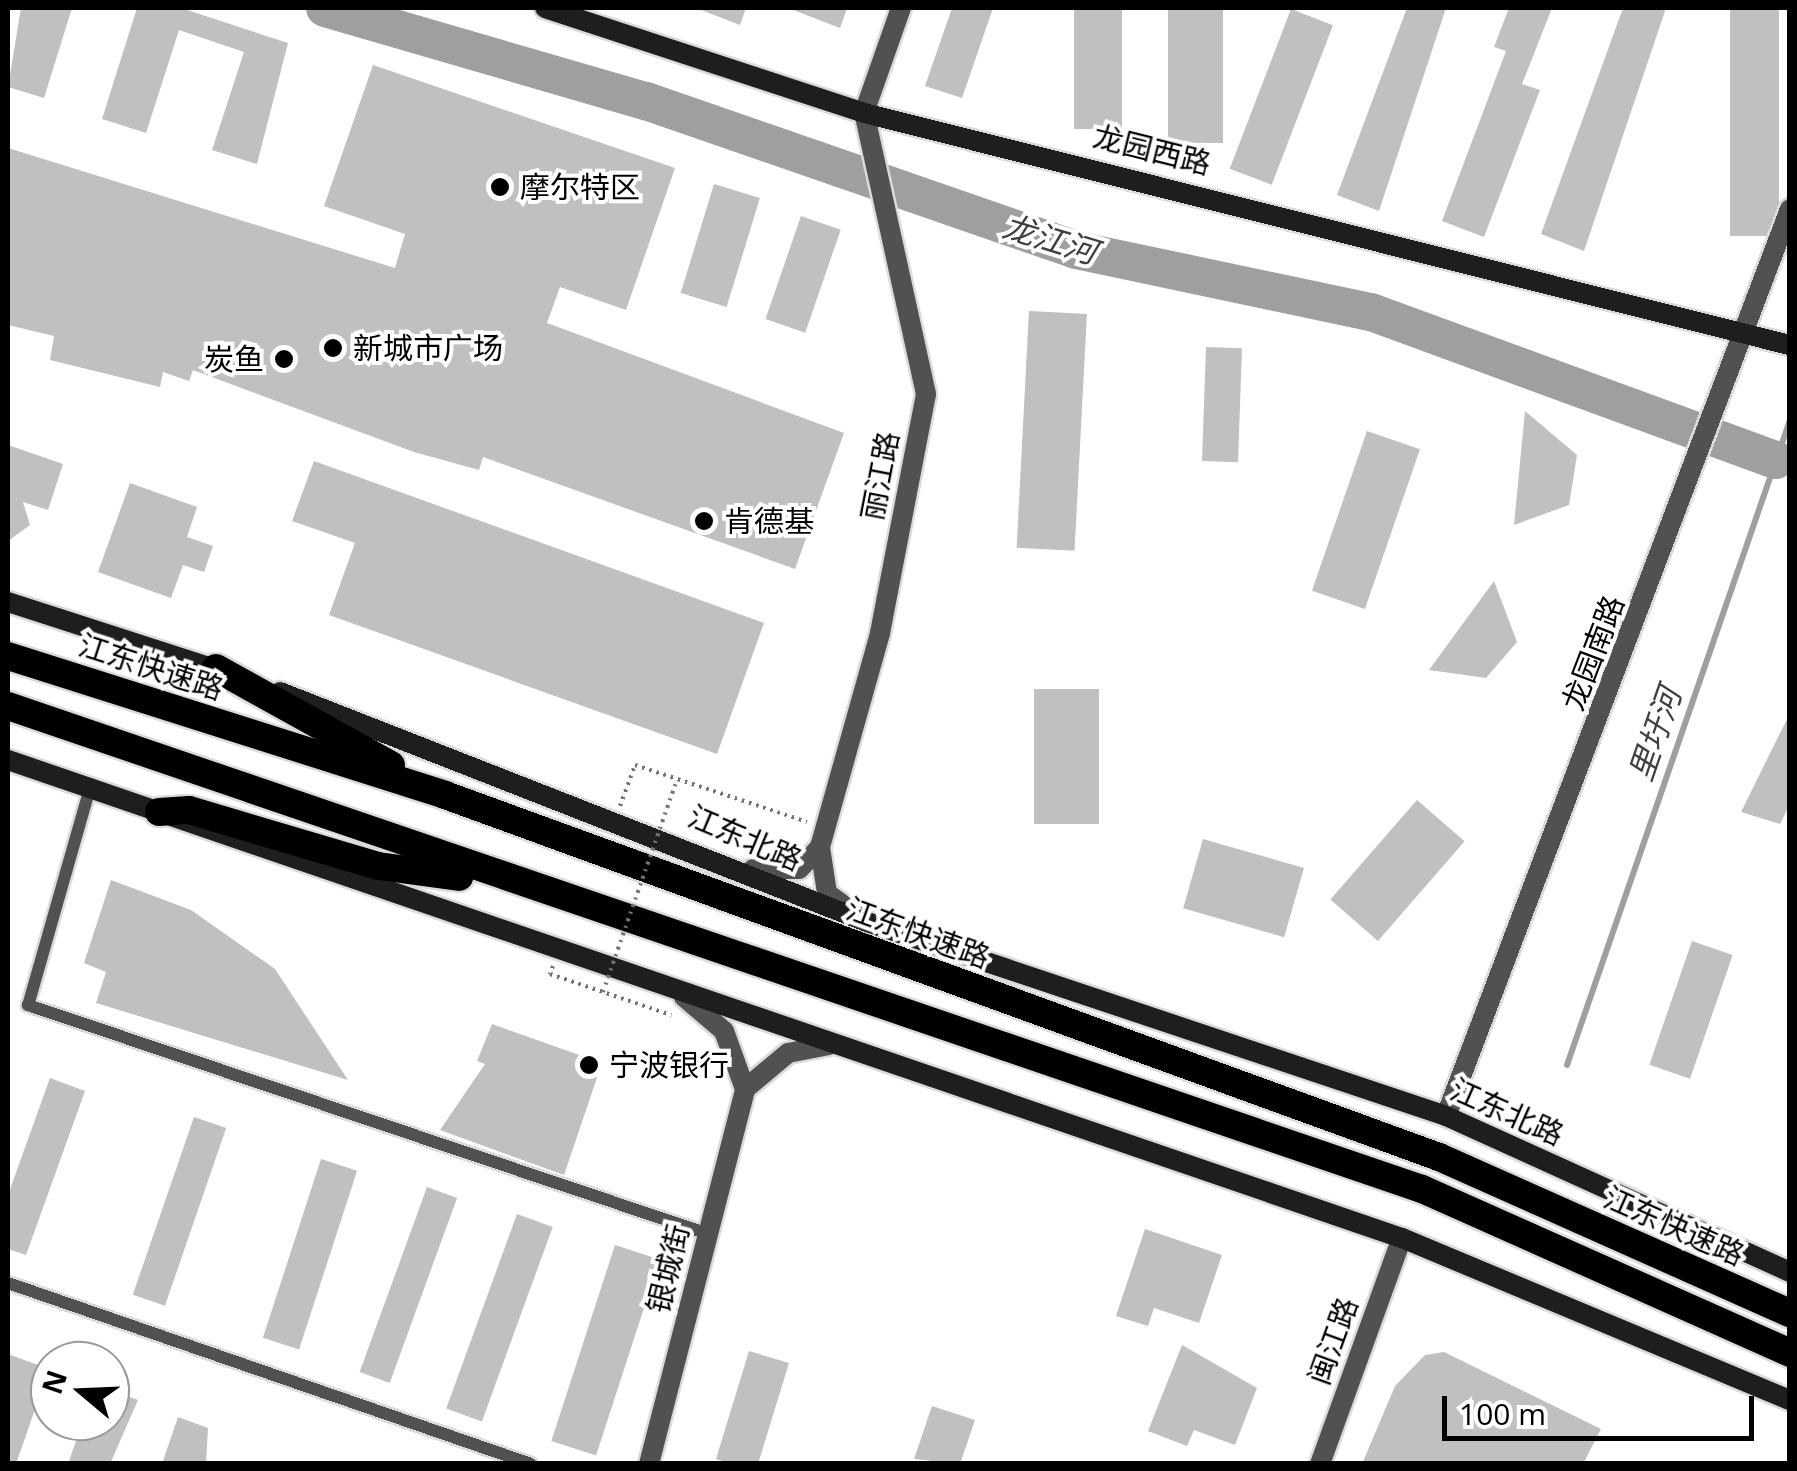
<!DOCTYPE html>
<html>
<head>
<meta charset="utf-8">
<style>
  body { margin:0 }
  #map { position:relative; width:1797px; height:1471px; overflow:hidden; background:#fff; font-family:"Open Sans","Noto Sans SC",sans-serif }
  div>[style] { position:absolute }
  .stream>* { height:6px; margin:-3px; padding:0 3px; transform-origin:3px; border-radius:3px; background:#9f9f9f }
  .river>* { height:38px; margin:-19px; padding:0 19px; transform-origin:19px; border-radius:19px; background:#9f9f9f }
  .building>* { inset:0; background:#c0c0c0; transform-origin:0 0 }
  .path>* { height:4px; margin-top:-2px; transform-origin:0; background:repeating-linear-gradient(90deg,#737373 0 2.5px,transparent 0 7.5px) }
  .roads { filter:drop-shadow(2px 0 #dbdbdb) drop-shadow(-2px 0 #dbdbdb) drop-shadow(0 2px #dbdbdb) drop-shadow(0 -2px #dbdbdb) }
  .service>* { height:12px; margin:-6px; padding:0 6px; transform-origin:6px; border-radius:6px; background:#515151 }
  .tertiary>* { height:20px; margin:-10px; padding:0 10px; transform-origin:10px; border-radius:10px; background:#515151 }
  .secondary>* { height:20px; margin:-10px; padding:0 10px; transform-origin:10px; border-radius:10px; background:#1e1e1e }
  .trunk>* { height:28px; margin:-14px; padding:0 14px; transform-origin:14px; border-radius:14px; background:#000 }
  .path-bridge>* { height:4px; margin-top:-2px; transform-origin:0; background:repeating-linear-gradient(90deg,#737373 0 2.5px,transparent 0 7.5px) }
  .dots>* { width:28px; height:28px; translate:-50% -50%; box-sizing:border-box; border:5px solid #fff; border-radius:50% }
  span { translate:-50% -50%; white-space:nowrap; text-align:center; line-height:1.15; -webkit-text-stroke:8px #fff; paint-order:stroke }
  .street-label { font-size:30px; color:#000 }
  .poi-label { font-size:30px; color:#000 }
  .left { translate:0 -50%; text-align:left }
  .right { translate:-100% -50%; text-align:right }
  .water-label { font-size:32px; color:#404040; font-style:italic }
  .frame { position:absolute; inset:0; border:10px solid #000; pointer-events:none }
  .north { position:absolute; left:30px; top:1341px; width:100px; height:100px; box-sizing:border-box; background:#fff; border:2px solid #999; border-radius:50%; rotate:289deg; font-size:28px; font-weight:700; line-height:40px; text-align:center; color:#000 }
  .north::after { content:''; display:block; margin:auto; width:35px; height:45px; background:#000; clip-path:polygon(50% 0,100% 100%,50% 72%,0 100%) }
  .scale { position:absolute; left:1442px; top:1396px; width:312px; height:45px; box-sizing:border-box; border:5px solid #000; border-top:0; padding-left:12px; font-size:30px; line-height:35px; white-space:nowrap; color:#000; -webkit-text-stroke:8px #fff; paint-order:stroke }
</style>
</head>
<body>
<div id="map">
  <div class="stream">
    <div style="left:1567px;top:1065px;width:682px;rotate:-70.93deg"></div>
  </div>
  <div class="river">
    <div style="left:325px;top:8px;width:334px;rotate:16.2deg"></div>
    <div style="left:646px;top:101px;width:455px;rotate:19.1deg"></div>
    <div style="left:1076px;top:250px;width:301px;rotate:11.9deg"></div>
    <div style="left:1371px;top:312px;width:431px;rotate:20.1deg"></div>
  </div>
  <div class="building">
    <div style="clip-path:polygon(21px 8px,72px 8px,44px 98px,8px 87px)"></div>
    <div style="clip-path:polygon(137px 8px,181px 8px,288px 43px,257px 164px,212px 150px,244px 52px,179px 30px,146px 133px,102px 119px)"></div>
    <div style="clip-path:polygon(696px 8px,746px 8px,740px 25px)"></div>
    <div style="clip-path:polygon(788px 8px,847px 8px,840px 28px)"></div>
    <div style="clip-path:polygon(952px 8px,993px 8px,962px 98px,925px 86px)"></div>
    <div style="left:1074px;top:8px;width:48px;height:121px"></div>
    <div style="left:1168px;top:8px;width:55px;height:135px"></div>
    <div style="clip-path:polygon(1407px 8px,1446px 8px,1379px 211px,1337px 195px)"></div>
    <div style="clip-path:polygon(1509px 8px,1552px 8px,1522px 84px,1540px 90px,1484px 237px,1442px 221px,1506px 51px,1494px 47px)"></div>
    <div style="clip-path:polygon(1623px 8px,1666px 8px,1584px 251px,1541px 234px)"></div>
    <div style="left:1730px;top:8px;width:49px;height:228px"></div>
    <div style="left:1291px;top:9px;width:45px;height:171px;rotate:21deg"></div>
    <div style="clip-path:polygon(373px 65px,675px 168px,626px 310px,560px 287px,547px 323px,844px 433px,795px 569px,483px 457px,479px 470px,414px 452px,193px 370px,189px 381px,163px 372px,160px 387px,50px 360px,54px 336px,8px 325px,8px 148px,395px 268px,405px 234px,324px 206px)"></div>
    <div style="left:714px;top:184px;width:48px;height:114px;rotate:17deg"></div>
    <div style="left:801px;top:216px;width:42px;height:109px;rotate:19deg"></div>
    <div style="left:1029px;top:311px;width:58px;height:237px;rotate:3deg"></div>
    <div style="left:1206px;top:347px;width:36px;height:114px;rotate:2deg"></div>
    <div style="clip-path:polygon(1525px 411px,1577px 455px,1569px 505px,1514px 525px)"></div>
    <div style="left:1367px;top:431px;width:56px;height:169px;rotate:19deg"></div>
    <div style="clip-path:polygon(8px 445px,63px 464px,48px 510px,23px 502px,30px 525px,8px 541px)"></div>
    <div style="clip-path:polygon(314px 461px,764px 623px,717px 754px,329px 615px,355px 543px,292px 521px)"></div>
    <div style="clip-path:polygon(130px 483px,197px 507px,187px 537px,213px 546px,204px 572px,183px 565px,171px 598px,98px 572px)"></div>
    <div style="clip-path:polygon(1494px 581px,1517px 642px,1486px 678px,1429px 670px)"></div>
    <div style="left:1034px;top:689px;width:65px;height:135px"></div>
    <div style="clip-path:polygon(1790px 713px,1790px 804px,1780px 824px,1741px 812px)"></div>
    <div style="left:1417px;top:800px;width:63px;height:132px;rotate:41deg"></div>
    <div style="left:1203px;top:839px;width:105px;height:72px;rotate:16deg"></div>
    <div style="clip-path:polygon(111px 880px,191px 910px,275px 969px,348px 1080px,96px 1003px,106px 972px,84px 963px)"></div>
    <div style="left:1692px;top:941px;width:43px;height:131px;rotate:19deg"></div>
    <div style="clip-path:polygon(492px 1024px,602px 1063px,564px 1175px,440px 1130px,485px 1064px,477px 1061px)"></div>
    <div style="clip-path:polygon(50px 1078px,85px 1091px,26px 1255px,8px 1249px,8px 1195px)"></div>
    <div style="left:194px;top:1117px;width:34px;height:188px;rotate:19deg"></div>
    <div style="left:321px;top:1159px;width:38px;height:188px;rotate:18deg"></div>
    <div style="left:427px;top:1187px;width:32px;height:197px;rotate:20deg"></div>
    <div style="left:517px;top:1214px;width:38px;height:207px;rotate:20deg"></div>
    <div style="clip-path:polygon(1145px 1229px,1222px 1255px,1199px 1323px,1154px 1308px,1148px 1326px,1116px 1316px)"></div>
    <div style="left:615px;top:1245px;width:47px;height:206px;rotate:18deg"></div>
    <div style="clip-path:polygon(1182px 1345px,1257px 1388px,1235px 1445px,1194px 1430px,1187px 1446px,1148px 1431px)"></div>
    <div style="clip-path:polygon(749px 1351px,789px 1363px,758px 1464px,731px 1464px,716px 1459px)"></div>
    <div style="clip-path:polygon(1444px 1352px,1601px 1429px,1583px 1464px,1362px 1464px,1395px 1386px,1425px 1355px)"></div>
    <div style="clip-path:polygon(8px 1354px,49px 1369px,16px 1464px,8px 1464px)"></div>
    <div style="clip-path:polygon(110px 1390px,138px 1400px,110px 1464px,68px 1464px,83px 1421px,110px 1421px)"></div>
    <div style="clip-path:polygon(932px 1406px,975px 1420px,960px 1464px,914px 1459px)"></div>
    <div style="clip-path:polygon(178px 1417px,208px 1428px,206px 1464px,162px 1464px)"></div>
  </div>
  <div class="path">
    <div style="left:620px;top:806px;width:44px;rotate:-69.9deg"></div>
    <div style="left:635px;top:765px;width:181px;rotate:18.3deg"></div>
    <div style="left:553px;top:966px;width:9px;rotate:111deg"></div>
    <div style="left:550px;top:974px;width:128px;rotate:18.7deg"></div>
  </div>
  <div class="roads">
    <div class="service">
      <div style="left:90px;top:788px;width:226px;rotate:105.9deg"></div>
      <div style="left:28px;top:1005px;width:718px;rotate:18.61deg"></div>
      <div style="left:8px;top:1283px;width:553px;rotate:19.09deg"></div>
    </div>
    <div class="tertiary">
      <div style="left:753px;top:869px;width:46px"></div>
      <div style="left:799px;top:869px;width:30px;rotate:-46deg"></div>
      <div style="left:857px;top:915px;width:37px;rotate:-144deg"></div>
      <div style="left:827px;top:893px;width:47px;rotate:-98.7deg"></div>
      <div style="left:820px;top:847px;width:222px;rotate:-74.3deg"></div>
      <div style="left:880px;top:633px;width:243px;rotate:-79.1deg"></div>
      <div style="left:926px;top:394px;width:288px;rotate:-102.4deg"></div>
      <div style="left:864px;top:113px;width:111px;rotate:-70.6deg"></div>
      <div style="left:684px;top:997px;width:52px;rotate:40.4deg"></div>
      <div style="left:724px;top:1031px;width:62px;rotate:70.1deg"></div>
      <div style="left:1446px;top:1116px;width:970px;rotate:-69.23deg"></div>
      <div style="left:649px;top:1464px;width:387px;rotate:-75.6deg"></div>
      <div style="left:745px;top:1089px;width:56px;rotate:-39.9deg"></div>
      <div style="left:788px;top:1053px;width:42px;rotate:-11deg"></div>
      <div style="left:1320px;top:1464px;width:240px;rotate:-70.1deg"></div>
    </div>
    <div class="secondary">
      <div style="left:545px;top:8px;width:336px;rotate:18.2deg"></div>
      <div style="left:864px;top:113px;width:955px;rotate:14.07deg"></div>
      <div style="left:8px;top:602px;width:228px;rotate:17.9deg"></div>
      <div style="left:280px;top:692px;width:630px;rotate:21.4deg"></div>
      <div style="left:867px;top:922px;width:611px;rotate:18.52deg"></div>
      <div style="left:1446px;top:1116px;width:378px;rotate:24.4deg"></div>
      <div style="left:8px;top:760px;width:1474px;rotate:18.93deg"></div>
      <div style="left:1402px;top:1238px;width:420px;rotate:22.7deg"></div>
    </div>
    <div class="trunk">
      <div style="left:8px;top:656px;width:459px;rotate:17.6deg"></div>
      <div style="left:445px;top:795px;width:1058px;rotate:20.01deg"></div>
      <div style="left:1439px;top:1157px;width:384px;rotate:24deg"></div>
      <div style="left:216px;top:668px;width:200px;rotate:29deg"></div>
      <div style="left:8px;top:706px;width:1494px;rotate:18.86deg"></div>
      <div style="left:1422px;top:1189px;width:403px;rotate:24deg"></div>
      <div style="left:159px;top:812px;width:30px;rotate:-4deg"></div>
      <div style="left:189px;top:810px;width:197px;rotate:16.5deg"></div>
      <div style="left:378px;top:866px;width:82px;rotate:7.7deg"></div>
    </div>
  </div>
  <div class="path-bridge">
    <div style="left:603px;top:992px;width:225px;rotate:-70.8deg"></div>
  </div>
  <div class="dots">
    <div style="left:500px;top:187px;background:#000"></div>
    <div style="left:333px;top:348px;background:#000"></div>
    <div style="left:284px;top:359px;background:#000"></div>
    <div style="left:704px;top:521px;background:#000"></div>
    <div style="left:589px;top:1065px;background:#000"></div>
  </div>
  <div class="street-label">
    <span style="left:1152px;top:150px;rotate:14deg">龙园西路</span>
    <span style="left:880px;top:476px;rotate:-79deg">丽江路</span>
    <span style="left:1593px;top:653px;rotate:-69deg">龙园南路</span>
    <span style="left:151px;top:667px;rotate:18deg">江东快速路</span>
    <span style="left:745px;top:838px;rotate:23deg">江东北路</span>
    <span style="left:918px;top:933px;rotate:20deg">江东快速路</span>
    <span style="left:1507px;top:1112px;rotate:24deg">江东北路</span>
    <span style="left:1674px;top:1226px;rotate:24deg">江东快速路</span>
    <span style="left:668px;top:1269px;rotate:-76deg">银城街</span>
    <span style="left:1333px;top:1341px;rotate:-70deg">闽江路</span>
  </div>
  <div class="poi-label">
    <span class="left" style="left:520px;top:187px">摩尔特区</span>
    <span class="left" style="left:353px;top:348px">新城市广场</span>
    <span class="right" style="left:264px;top:359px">炭鱼</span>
    <span class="left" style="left:724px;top:521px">肯德基</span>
    <span class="left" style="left:609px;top:1065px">宁波银行</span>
  </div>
  <div class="water-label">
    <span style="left:1050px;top:239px;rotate:17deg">龙江河</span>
    <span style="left:1655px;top:734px;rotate:-71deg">里圩河</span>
  </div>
  <div class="frame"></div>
  <div class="north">N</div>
  <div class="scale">100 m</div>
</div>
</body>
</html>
